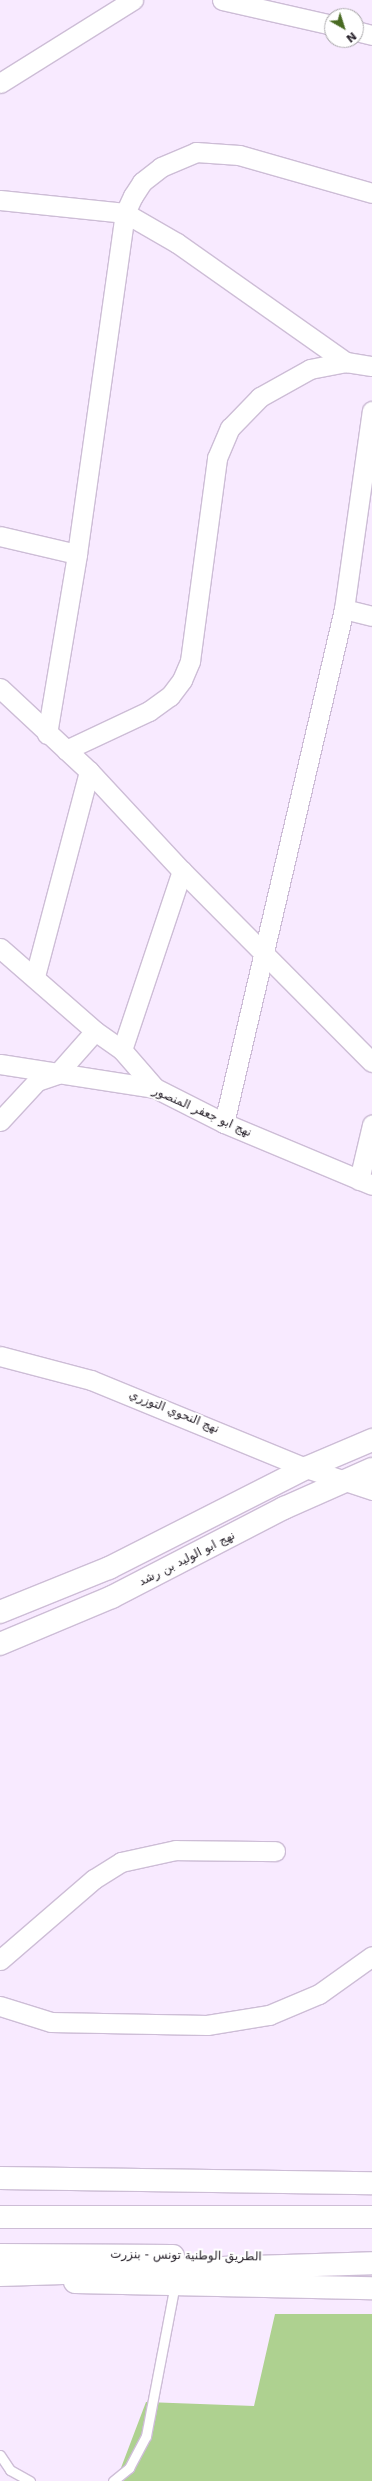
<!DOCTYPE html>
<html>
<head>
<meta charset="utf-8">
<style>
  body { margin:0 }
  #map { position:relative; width:372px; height:2481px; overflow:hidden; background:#f8eaff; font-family:"DejaVu Sans",Vazirmatn,sans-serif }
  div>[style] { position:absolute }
  .green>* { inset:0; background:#aed190 }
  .roads { filter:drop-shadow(1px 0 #cdbdd6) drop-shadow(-1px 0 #cdbdd6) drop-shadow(0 1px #cdbdd6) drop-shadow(0 -1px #cdbdd6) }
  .lane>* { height:9px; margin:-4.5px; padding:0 4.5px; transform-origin:4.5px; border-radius:4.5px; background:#fff }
  .street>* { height:19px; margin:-9.5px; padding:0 9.5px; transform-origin:9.5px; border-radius:9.5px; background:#fff }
  .secondary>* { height:22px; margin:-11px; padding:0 11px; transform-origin:11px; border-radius:11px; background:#fff }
  .highway>* { height:22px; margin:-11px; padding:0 11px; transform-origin:11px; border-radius:11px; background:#fff }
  span { translate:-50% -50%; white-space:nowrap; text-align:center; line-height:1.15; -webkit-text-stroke:4px #fff; paint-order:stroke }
  .street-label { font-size:12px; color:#28222b }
  .north { position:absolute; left:324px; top:8px; width:40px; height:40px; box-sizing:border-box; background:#fff; border:1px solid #a9a7aa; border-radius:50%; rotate:141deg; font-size:11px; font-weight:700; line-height:16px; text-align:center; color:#28222b }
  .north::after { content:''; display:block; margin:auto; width:14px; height:18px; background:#486a22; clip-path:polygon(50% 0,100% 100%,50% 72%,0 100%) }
</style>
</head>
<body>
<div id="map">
  <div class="green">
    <div style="clip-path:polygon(275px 2314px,372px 2314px,372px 2481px,116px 2481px,146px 2402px,254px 2406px)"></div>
  </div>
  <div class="roads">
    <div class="lane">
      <div style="left:0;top:2455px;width:18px;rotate:56deg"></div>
      <div style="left:10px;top:2470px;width:23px;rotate:29deg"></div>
      <div style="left:113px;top:2481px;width:21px;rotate:-39deg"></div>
      <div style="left:129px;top:2468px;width:36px;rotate:-62deg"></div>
      <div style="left:146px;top:2436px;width:155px;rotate:-79.2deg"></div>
    </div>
    <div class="street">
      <div style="left:222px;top:0;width:113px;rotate:12.8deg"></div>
      <div style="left:356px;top:31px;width:16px;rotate:14deg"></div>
      <div style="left:0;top:83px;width:157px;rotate:-32deg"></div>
      <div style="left:0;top:200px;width:126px;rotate:5.9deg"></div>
      <div style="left:125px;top:213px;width:60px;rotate:30deg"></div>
      <div style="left:177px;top:243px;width:207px;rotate:35.2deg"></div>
      <div style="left:0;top:536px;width:79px;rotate:13.2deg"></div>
      <div style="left:344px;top:609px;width:29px;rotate:14deg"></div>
      <div style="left:0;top:688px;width:122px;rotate:43deg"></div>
      <div style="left:89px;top:771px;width:137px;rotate:47.1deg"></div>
      <div style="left:182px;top:871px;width:269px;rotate:45.2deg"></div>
      <div style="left:47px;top:734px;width:182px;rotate:-80.5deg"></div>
      <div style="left:77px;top:554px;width:344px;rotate:-82deg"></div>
      <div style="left:125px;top:213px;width:19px;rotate:-65deg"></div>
      <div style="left:133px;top:196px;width:17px;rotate:-57deg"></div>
      <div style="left:142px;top:182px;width:24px;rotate:-38deg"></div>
      <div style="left:161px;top:167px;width:38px;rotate:-23deg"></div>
      <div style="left:196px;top:152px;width:43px;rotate:4deg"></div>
      <div style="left:239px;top:155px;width:138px;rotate:15.9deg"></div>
      <div style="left:66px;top:750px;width:92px;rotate:-25.2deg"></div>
      <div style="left:149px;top:711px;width:26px;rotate:-36deg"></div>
      <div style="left:170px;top:696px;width:20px;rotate:-53deg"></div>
      <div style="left:182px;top:680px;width:21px;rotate:-67deg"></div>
      <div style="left:190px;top:661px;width:205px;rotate:-82.4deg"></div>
      <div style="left:217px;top:458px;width:33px;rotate:-67deg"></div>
      <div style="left:230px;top:428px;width:43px;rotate:-45.9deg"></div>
      <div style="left:260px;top:397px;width:57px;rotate:-29.2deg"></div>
      <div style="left:310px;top:369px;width:37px;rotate:-11deg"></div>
      <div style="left:346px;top:362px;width:26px;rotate:9deg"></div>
      <div style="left:0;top:948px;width:126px;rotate:41.1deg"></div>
      <div style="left:95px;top:1031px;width:33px;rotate:35deg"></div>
      <div style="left:35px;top:976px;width:212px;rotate:-75.2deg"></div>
      <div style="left:0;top:1064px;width:157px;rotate:8.8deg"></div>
      <div style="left:155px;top:1088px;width:77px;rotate:26.9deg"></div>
      <div style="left:224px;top:1123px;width:160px;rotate:22.7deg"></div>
      <div style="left:155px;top:1088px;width:50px;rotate:-131deg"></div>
      <div style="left:122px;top:1050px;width:189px;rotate:-71.5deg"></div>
      <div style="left:0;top:1121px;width:54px;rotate:-47.2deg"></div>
      <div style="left:37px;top:1081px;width:21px;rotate:-19deg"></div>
      <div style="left:57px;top:1074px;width:57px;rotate:-48.5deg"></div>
      <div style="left:224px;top:1123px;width:528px;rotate:-76.86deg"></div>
      <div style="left:344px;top:609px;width:200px;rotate:-82deg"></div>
      <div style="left:359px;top:1180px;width:57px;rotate:-76.7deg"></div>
      <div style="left:0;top:1356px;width:94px;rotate:14.8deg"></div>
      <div style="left:91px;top:1380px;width:232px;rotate:22.3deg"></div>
      <div style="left:306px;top:1468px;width:70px;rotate:18.4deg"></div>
      <div style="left:0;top:1960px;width:124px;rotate:-40.8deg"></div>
      <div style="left:94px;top:1879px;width:32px;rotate:-32deg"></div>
      <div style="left:121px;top:1862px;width:56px;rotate:-12.3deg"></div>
      <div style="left:176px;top:1850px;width:99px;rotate:0.6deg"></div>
      <div style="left:0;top:2006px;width:53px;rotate:17.4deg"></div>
      <div style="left:51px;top:2022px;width:156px;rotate:1.1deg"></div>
      <div style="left:207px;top:2025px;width:63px;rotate:-9.2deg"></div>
      <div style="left:269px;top:2015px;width:54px;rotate:-22.8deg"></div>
      <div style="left:319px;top:1994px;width:65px;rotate:-35.6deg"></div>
    </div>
    <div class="secondary">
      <div style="left:0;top:1612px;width:118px;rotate:-22deg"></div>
      <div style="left:109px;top:1568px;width:221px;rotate:-26.9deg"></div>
      <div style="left:306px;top:1468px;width:72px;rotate:-23deg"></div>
      <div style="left:0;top:1644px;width:121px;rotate:-22.8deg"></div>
      <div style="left:112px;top:1597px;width:194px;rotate:-27.4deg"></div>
      <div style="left:284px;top:1508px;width:96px;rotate:-23.9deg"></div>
      <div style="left:0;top:2178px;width:372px;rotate:0.8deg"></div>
      <div style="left:75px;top:2282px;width:297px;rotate:1.2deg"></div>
    </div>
    <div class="highway">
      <div style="left:0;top:2217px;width:372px"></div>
      <div style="left:0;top:2255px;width:173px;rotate:0.3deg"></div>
      <div style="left:0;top:2275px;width:372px;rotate:-1.8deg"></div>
    </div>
  </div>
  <div class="street-label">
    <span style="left:202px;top:1112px;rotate:24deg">نهج ابو جعفر المنصور</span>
    <span style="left:174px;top:1412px;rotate:22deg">نهج النحوي التوزري</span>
    <span style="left:187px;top:1559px;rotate:-27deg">نهج ابو الوليد بن رشد</span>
    <span style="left:186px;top:2256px;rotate:1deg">الطريق الوطنية تونس - بنزرت</span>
  </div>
  <div class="north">N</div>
</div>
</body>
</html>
